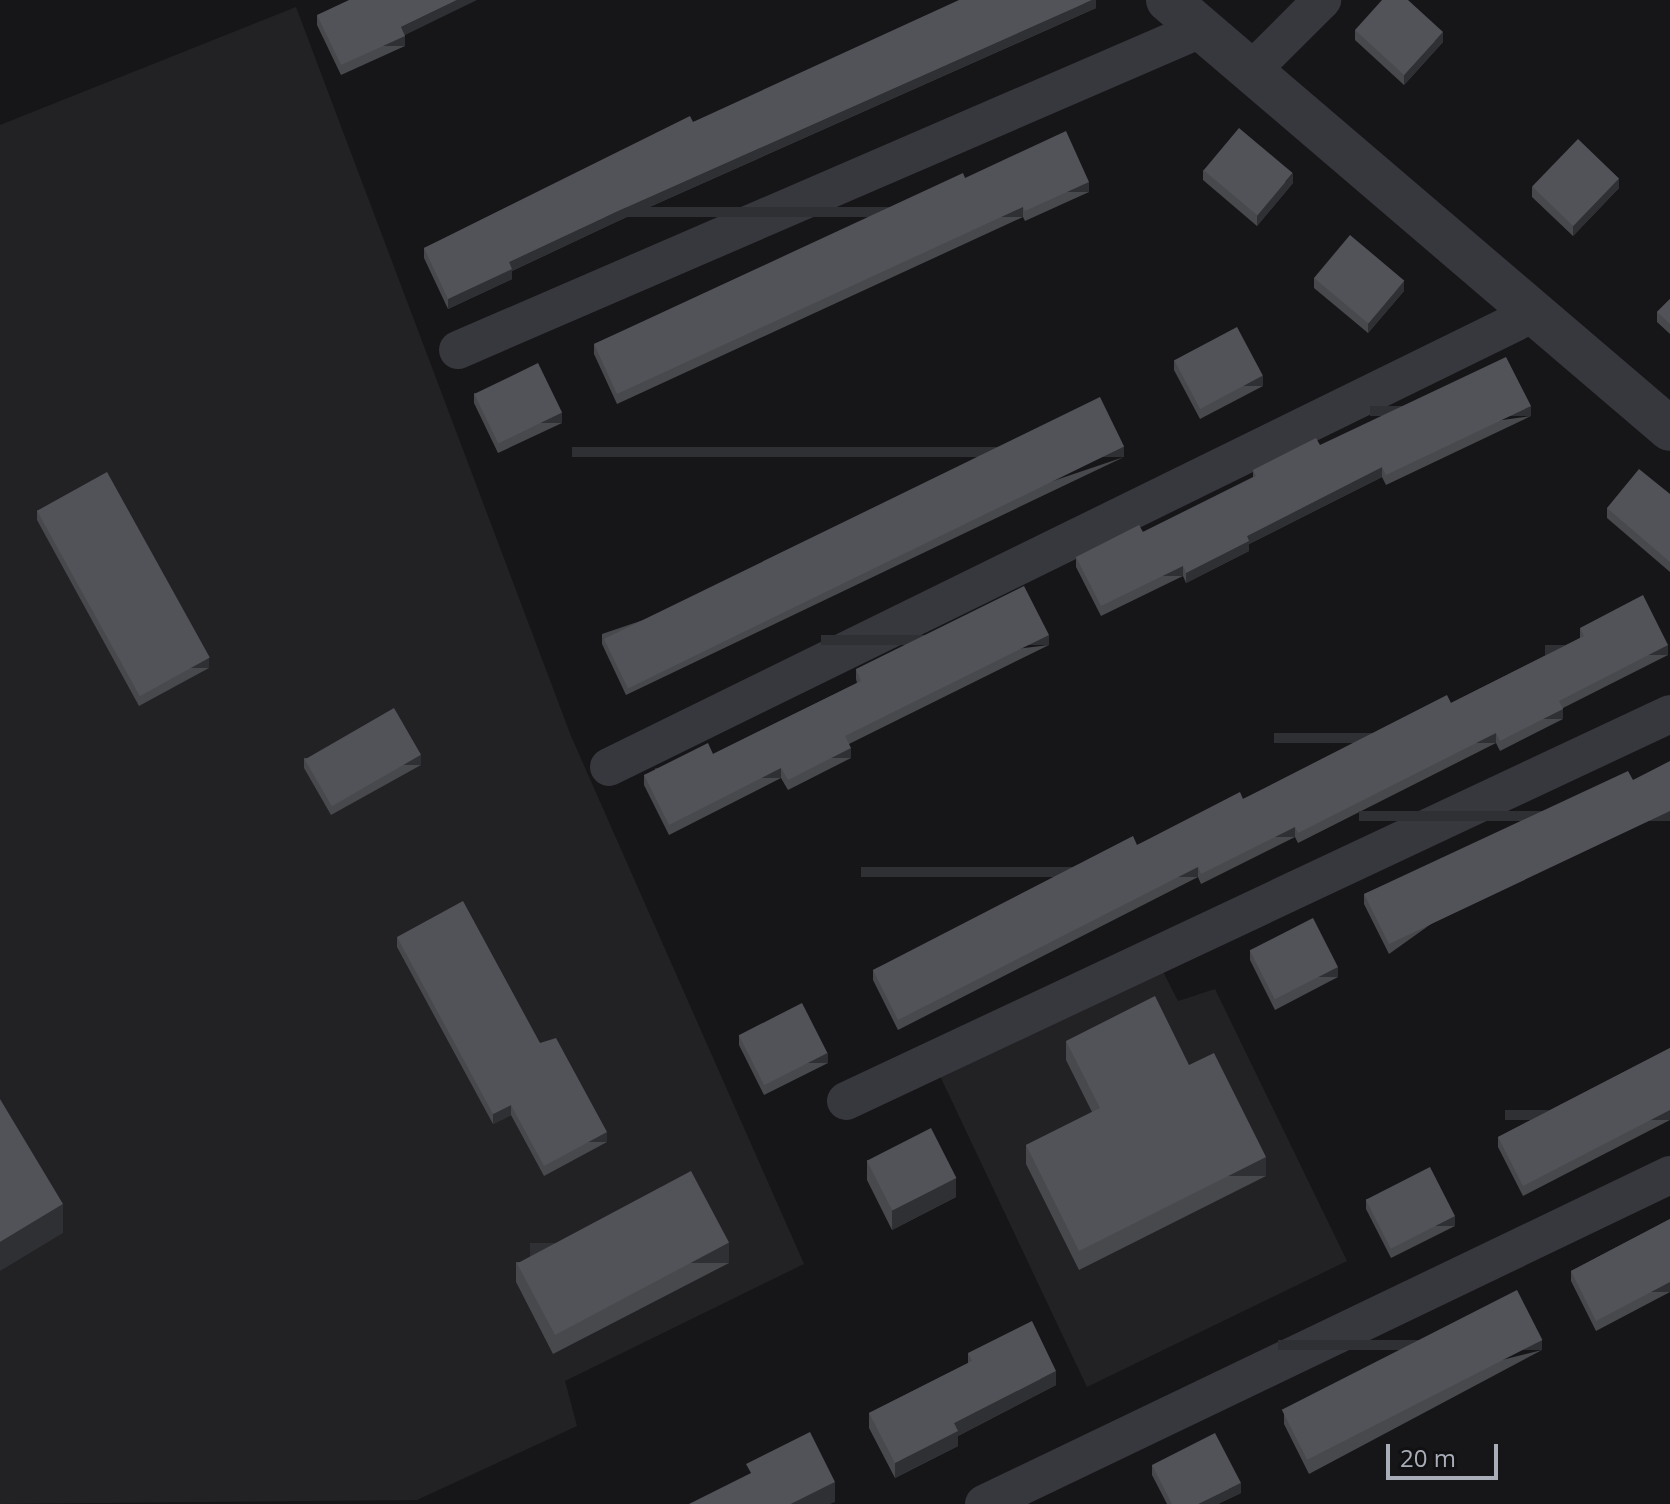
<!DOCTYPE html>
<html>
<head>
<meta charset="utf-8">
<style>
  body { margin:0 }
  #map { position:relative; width:1670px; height:1504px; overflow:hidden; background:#161618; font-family:"Open Sans",sans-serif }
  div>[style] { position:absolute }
  .built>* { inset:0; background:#222225 }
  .minor>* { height:38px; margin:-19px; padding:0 19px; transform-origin:19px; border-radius:19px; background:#37383d }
  .tertiary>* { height:44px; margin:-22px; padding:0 22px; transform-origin:22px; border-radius:22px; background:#37383d }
  .wall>* { inset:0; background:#47494d }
  .shaded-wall>* { inset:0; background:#2f3033; transform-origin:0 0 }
  .building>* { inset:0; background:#525359; transform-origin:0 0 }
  span { translate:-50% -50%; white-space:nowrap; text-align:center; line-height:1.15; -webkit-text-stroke:7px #111113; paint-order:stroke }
  .scale { position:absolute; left:1386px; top:1444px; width:112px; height:36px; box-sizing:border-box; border:4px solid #a8adb8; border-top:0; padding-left:10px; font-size:24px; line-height:28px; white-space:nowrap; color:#a8adb8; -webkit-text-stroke:6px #111113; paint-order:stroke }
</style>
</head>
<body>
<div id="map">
  <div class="built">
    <div style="clip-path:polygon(296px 7px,571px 736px,804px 1264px,565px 1381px,577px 1426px,417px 1500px,0 1504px,0 125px)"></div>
    <div style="clip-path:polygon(1153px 952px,1178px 1001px,1215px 989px,1347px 1261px,1087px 1387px,932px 1059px)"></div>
  </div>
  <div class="minor">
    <div style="left:1253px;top:69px;width:98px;rotate:-45deg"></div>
    <div style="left:458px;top:350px;width:812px;rotate:-23.37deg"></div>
    <div style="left:609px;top:767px;width:1030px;rotate:-26.14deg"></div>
    <div style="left:846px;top:1101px;width:910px;rotate:-25.16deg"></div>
    <div style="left:984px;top:1504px;width:761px;rotate:-25.62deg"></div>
  </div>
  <div class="tertiary">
    <div style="left:1168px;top:0;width:660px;rotate:40.52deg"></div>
  </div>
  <div class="wall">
    <div style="clip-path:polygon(1096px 0,1096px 8px,618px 221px,512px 271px,512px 279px,448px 309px,424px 258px,424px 248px,693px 122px)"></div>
    <div style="clip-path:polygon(317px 15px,405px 35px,405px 46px,341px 75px,317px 25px)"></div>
    <div style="clip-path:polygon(1355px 30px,1443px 42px,1404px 85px,1355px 40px)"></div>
    <div style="clip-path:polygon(1203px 170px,1293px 183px,1257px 226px,1203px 180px)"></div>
    <div style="clip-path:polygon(965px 178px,1089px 192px,1025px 221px,1023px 217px,617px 404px,594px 354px,594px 344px)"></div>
    <div style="clip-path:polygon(1532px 187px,1619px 188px,1573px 236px,1532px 197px)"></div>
    <div style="clip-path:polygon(1314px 278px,1404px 291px,1368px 333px,1314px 288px)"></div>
    <div style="clip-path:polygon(1670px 299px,1670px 334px,1657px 322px,1657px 312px)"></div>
    <div style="clip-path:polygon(1174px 360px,1263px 386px,1200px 419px,1174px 370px)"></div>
    <div style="clip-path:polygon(474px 393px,562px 423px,498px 453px,474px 403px)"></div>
    <div style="clip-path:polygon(1531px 416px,1386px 485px,1382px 477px,1249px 544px,1249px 551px,1186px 583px,1183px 576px,1101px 616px,1076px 567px,1076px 557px,1143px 532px,1253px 477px,1253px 470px,1320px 445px)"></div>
    <div style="clip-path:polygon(1124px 457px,626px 695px,602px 644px,602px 634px)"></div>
    <div style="clip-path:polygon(1670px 494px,1670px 572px,1607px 518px,1607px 508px)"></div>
    <div style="clip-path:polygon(37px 510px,209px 668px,139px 706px,37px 520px)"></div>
    <div style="clip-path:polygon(1580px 628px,1668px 655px,1563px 708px,1563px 719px,1500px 751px,1496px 743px,1298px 843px,1295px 837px,1201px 884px,1198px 877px,898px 1030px,873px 980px,873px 970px,1137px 845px,1243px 799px,1451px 703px,1580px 638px)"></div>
    <div style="clip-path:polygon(1049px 645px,849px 744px,851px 758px,788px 790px,781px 778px,669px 835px,644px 785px,644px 775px,713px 754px,857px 683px,856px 679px,856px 669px)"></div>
    <div style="clip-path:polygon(304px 758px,421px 765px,331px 815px,304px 768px)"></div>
    <div style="clip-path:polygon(1633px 780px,1389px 954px,1364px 904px,1364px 894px)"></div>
    <div style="clip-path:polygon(397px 937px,540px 1043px,607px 1142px,544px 1176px,511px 1115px,493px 1124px,397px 947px)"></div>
    <div style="clip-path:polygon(1250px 950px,1338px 977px,1275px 1010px,1250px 960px)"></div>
    <div style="clip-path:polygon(739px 1035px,828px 1063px,764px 1095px,739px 1045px)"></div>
    <div style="clip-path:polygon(1066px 1041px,1189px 1065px,1266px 1176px,1079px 1270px,1026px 1164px,1026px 1145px,1092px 1112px,1066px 1060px)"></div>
    <div style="clip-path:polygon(1670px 1048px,1670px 1120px,1523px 1196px,1498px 1147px,1498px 1137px)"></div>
    <div style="clip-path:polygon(867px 1160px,956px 1197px,892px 1230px,867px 1180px)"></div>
    <div style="clip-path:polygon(1366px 1199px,1455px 1226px,1391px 1258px,1366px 1209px)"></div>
    <div style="clip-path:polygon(1670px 1219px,1670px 1292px,1596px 1331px,1571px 1281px,1571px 1271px)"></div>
    <div style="clip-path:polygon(516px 1262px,729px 1263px,553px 1354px,516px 1282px)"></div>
    <div style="clip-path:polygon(1542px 1350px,1309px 1474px,1284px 1424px,1284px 1414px)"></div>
    <div style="clip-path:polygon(968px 1353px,1056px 1385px,958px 1436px,958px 1446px,895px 1478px,869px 1428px,869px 1413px,968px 1363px)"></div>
    <div style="clip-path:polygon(1152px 1465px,1241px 1493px,1218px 1504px,1167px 1504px,1152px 1475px)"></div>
  </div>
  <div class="shaded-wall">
    <div style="clip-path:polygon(457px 0,477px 0,401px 37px,401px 27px)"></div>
    <div style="clip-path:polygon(1092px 0,1096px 0,1096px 8px,618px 221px,512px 271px,512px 279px,448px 309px,448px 299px,509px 262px,618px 211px)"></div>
    <div style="clip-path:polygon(1443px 32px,1443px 42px,1404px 85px,1404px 75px)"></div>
    <div style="left:405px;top:36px;width:10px;height:70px;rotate:90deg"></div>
    <div style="clip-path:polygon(1293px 173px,1293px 183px,1257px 226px,1257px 216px)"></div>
    <div style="clip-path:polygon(1619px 178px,1619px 188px,1573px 236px,1573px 226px)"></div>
    <div style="left:1089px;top:182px;width:10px;height:70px;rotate:90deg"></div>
    <div style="left:1023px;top:207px;width:10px;height:447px;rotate:90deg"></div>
    <div style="clip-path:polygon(1404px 281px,1404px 291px,1368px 333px,1368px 323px)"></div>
    <div style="left:1263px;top:376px;width:10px;height:71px;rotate:90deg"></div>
    <div style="left:1531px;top:406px;width:10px;height:161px;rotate:90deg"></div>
    <div style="left:562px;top:413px;width:10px;height:71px;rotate:90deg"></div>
    <div style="left:1124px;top:447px;width:10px;height:552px;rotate:90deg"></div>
    <div style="clip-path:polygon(1382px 467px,1382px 477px,1249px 544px,1249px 551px,1186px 583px,1186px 573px,1247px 536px)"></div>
    <div style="left:1183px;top:566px;width:10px;height:91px;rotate:90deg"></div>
    <div style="left:1049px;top:635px;width:10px;height:228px;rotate:90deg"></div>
    <div style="left:1668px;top:645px;width:10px;height:123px;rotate:90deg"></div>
    <div style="left:209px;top:658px;width:10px;height:80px;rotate:90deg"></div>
    <div style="left:1563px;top:709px;width:10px;height:71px;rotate:90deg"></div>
    <div style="left:1496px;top:733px;width:10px;height:222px;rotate:90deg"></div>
    <div style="left:851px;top:748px;width:10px;height:71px;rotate:90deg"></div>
    <div style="left:421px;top:755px;width:10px;height:103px;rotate:90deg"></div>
    <div style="left:781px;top:768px;width:10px;height:126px;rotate:90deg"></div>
    <div style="left:1670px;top:811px;width:10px;height:311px;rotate:90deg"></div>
    <div style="left:1295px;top:827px;width:10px;height:105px;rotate:90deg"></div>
    <div style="left:1198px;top:867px;width:10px;height:337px;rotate:90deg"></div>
    <div style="left:1338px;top:967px;width:10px;height:71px;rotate:90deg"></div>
    <div style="left:828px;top:1053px;width:10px;height:72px;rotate:90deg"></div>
    <div style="clip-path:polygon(511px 1105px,511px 1115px,493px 1124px,493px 1114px)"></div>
    <div style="left:1670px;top:1110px;width:10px;height:165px;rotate:90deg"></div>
    <div style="left:607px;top:1132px;width:10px;height:72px;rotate:90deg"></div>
    <div style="left:1266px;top:1157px;width:19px;height:209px;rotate:90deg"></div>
    <div style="clip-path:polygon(956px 1178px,956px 1197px,892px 1230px,892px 1210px)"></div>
    <div style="clip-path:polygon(63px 1204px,63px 1233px,0 1271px,0 1242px)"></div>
    <div style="left:1455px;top:1216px;width:10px;height:72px;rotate:90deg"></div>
    <div style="left:729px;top:1243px;width:20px;height:199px;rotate:90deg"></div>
    <div style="left:1670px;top:1282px;width:10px;height:84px;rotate:90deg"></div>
    <div style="left:1542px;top:1340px;width:10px;height:264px;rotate:90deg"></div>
    <div style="clip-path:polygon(1056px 1371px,1056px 1385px,958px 1436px,958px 1446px,895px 1478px,895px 1463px,954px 1423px)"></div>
    <div style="clip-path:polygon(835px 1482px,835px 1502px,830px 1504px,791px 1504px)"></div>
    <div style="clip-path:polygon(1241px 1483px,1241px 1493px,1218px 1504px,1198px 1504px)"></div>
  </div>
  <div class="building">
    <div style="clip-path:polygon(349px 0,457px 0,401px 27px,405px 36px,341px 65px,317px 15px)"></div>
    <div style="clip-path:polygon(959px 0,1092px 0,618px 211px,509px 262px,512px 269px,448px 299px,424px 248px,690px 116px,693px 122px)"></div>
    <div style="clip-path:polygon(1382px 0,1408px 0,1443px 32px,1404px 75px,1355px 30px)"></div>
    <div style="left:1239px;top:128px;width:70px;height:55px;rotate:40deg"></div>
    <div style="clip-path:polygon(1066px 131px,1089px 182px,1025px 211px,1023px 207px,617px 394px,594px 344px,963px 173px,965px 178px)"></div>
    <div style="left:1578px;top:139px;width:57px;height:66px;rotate:44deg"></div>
    <div style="left:1350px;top:235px;width:71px;height:56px;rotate:40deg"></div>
    <div style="clip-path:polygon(1670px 299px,1670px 324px,1657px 312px)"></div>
    <div style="left:1237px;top:327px;width:55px;height:71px;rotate:62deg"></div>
    <div style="clip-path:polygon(1506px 357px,1531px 406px,1386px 475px,1382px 467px,1247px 536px,1249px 541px,1186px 573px,1183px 566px,1101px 606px,1076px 557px,1139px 525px,1143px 532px,1256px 476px,1253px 470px,1316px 438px,1320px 445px)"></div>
    <div style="left:538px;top:363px;width:55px;height:71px;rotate:64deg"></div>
    <div style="left:1100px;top:397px;width:55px;height:552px;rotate:64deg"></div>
    <div style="clip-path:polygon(1639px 469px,1670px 494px,1670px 562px,1607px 508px)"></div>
    <div style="left:107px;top:472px;width:212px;height:80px;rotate:61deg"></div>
    <div style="clip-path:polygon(1024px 586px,1049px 635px,845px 736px,851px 748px,788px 780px,781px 768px,669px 825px,644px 775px,708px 743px,713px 754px,861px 681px,856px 669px)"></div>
    <div style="clip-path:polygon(1643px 595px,1668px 645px,1559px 701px,1563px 709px,1500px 741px,1496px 733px,1298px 833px,1295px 827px,1201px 874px,1198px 867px,898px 1020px,873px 970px,1133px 836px,1137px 845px,1240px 792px,1243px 799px,1447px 695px,1451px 703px,1584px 636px,1580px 628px)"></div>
    <div style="left:394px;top:708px;width:54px;height:103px;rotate:60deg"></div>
    <div style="clip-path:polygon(1670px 761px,1670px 811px,1389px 944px,1364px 894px,1628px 771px,1633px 780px)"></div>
    <div style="clip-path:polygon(463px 901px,540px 1043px,556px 1038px,607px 1132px,544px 1166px,511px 1105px,493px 1114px,397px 937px)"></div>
    <div style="left:1313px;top:918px;width:55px;height:71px;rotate:63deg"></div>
    <div style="clip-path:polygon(1155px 996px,1189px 1065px,1214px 1053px,1266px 1157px,1079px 1251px,1026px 1145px,1100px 1108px,1066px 1041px)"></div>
    <div style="left:802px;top:1003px;width:56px;height:71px;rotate:63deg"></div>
    <div style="clip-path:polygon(1670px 1048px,1670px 1110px,1523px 1186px,1498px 1137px)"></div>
    <div style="clip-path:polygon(0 1099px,63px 1204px,0 1242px)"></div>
    <div style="left:931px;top:1128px;width:56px;height:72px;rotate:63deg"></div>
    <div style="left:1430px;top:1167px;width:55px;height:72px;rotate:63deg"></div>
    <div style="left:691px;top:1171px;width:81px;height:197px;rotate:62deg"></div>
    <div style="clip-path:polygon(1670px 1219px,1670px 1282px,1596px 1321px,1571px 1271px)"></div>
    <div style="left:1517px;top:1290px;width:56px;height:264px;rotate:63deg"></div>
    <div style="clip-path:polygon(1032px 1321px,1056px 1371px,954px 1423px,958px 1431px,895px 1463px,869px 1413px,972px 1361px,968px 1353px)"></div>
    <div style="clip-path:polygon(810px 1432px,835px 1482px,791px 1504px,689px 1504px,751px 1473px,746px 1464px)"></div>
    <div style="clip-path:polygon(1215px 1433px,1241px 1483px,1198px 1504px,1172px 1504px,1152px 1465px)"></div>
  </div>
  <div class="scale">20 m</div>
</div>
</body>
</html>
